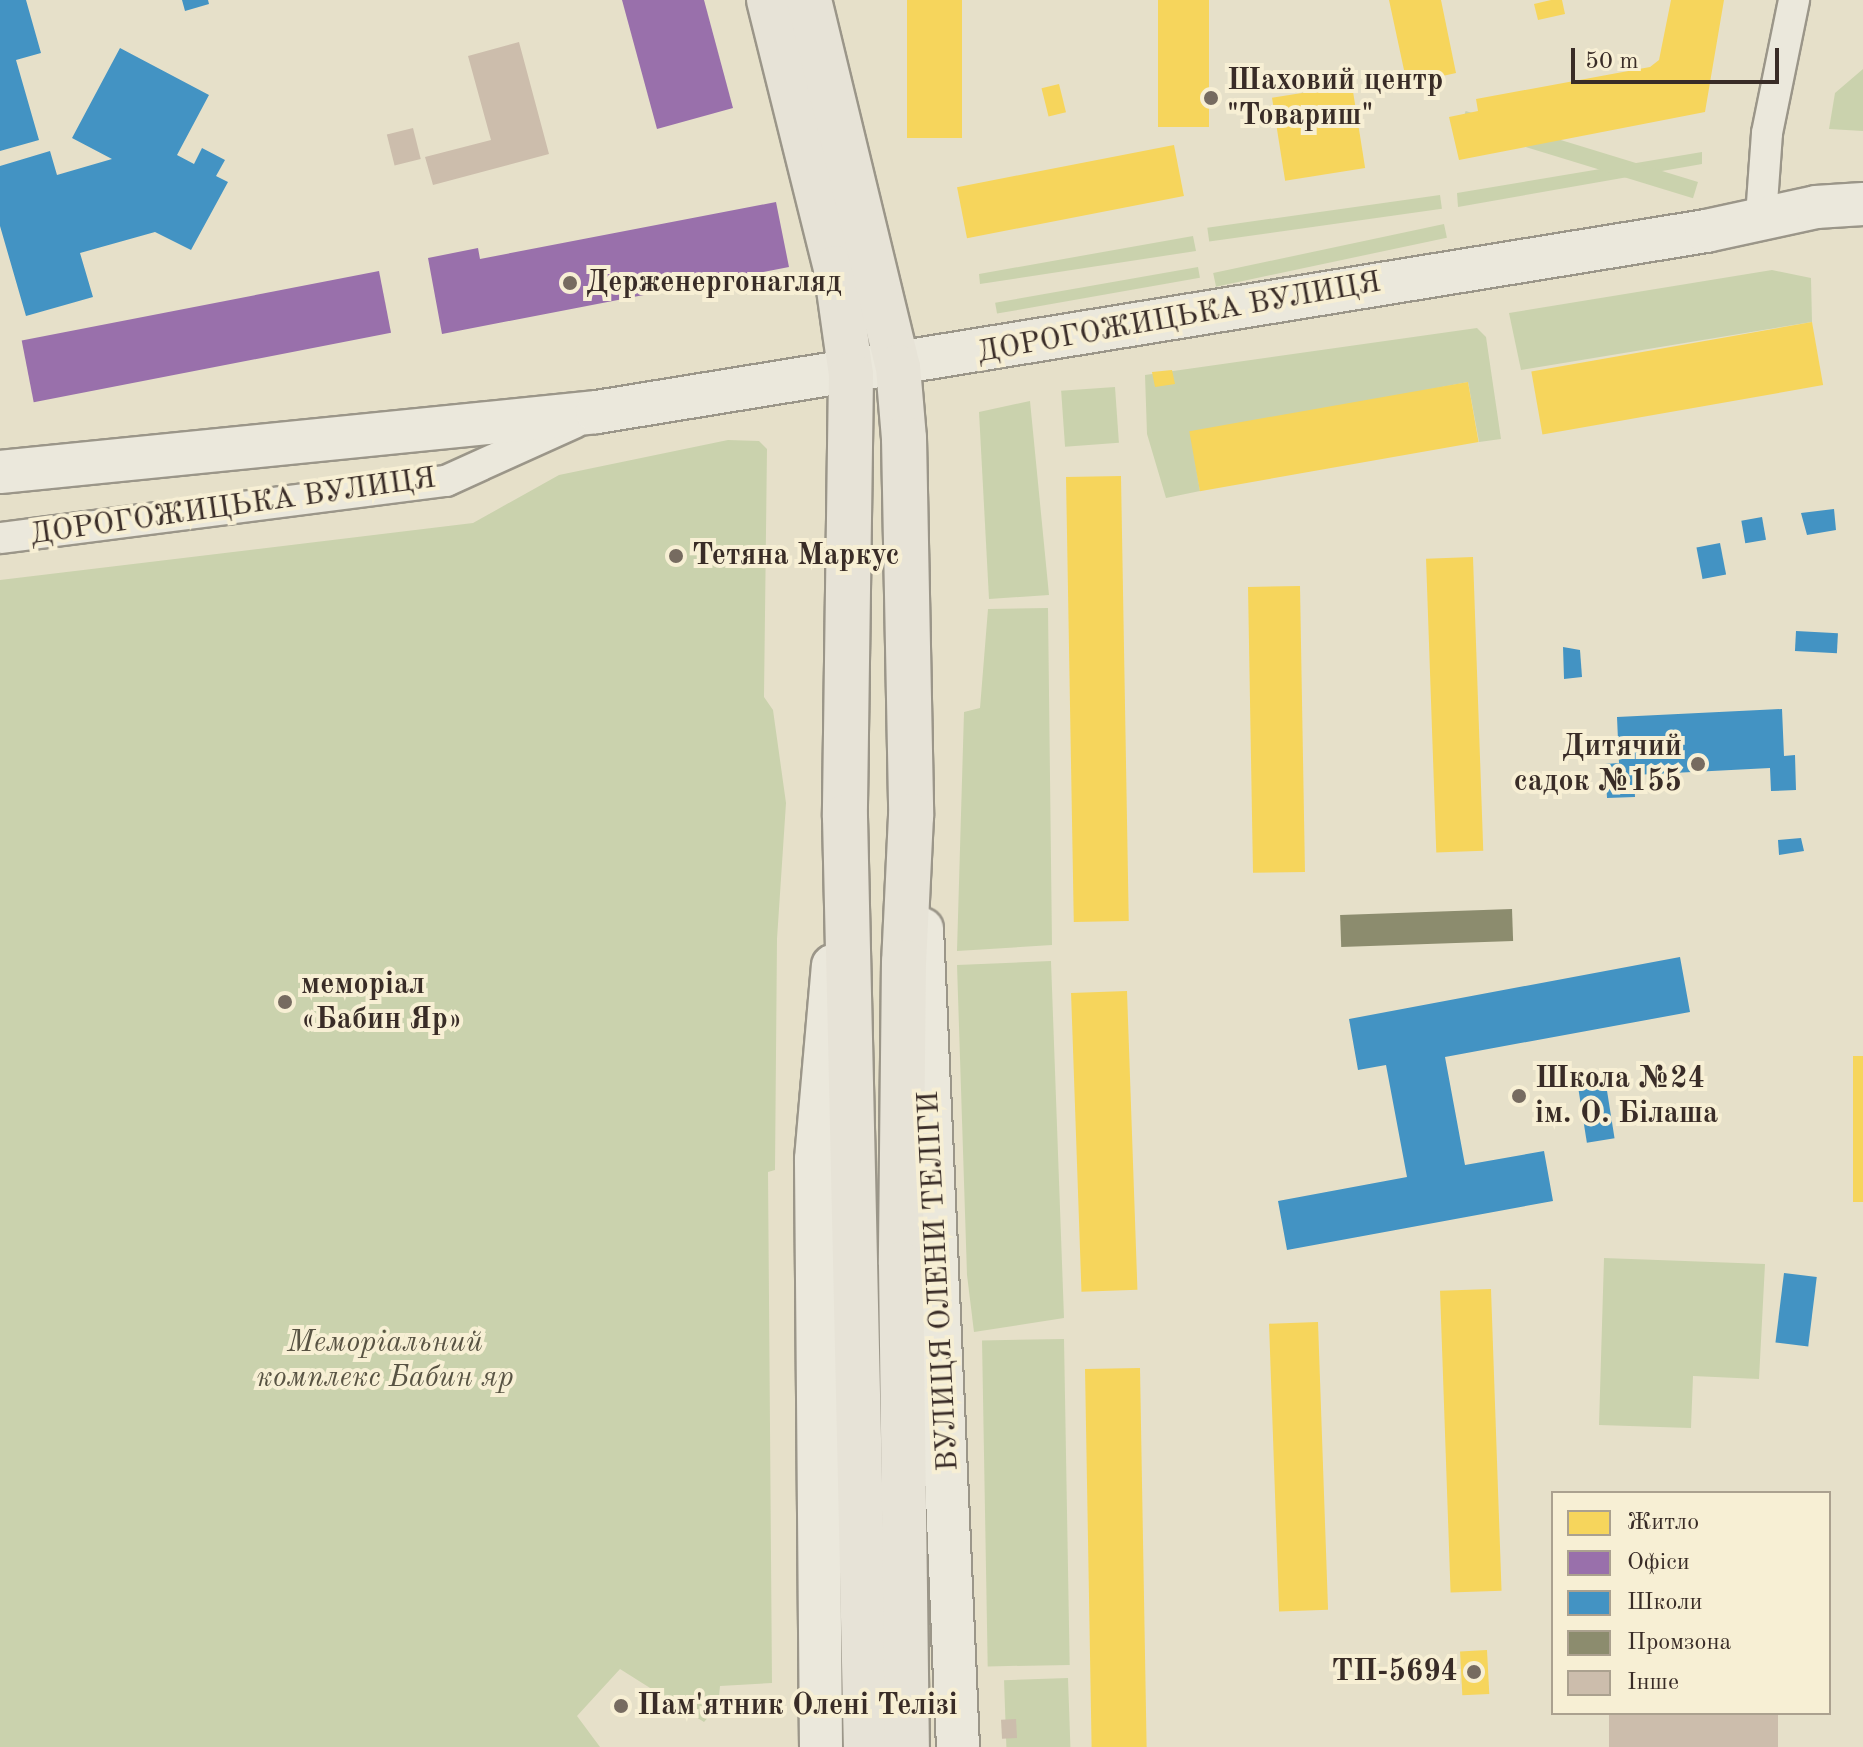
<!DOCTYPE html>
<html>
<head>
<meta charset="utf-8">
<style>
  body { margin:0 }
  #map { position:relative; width:1863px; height:1747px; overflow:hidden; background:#e6e0c9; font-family:"Old Standard TT",serif }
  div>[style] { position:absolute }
  .green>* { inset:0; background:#cad2ad; transform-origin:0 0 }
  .homes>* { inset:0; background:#f6d55c; transform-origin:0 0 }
  .offices>* { inset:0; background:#9970ab; transform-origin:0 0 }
  .schools>* { inset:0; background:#4393c3; transform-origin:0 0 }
  .industry>* { inset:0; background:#8c8c6e; transform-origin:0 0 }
  .building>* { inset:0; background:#ccbdac; transform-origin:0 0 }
  .roads { filter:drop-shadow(2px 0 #9b9689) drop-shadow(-2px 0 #9b9689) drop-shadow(0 2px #9b9689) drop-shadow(0 -2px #9b9689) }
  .street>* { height:30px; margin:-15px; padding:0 15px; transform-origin:15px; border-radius:15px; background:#ebe8dc }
  .secondary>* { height:42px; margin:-21px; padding:0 21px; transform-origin:21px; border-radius:21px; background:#ebe8dc }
  .primary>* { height:44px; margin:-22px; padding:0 22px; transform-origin:22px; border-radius:22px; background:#e7e3d7 }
  .dots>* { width:22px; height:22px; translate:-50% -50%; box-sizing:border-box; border:4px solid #f7efd4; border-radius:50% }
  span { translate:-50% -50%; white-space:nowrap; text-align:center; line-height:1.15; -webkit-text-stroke:8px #f7efd4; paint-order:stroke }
  .poi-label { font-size:30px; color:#392c27; font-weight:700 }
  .left { translate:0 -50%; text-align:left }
  .right { translate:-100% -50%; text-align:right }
  .street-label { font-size:30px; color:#392c27 }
  .park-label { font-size:30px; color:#585343; font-style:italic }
  .legend { position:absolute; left:1551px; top:1491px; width:280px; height:224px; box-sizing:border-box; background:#f7efd4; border:2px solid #aba18f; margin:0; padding:10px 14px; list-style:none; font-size:24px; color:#392c27 }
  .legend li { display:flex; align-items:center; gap:16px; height:40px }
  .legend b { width:40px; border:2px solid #aba18f }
  .scale { position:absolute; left:1571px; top:48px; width:208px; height:36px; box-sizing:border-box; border:4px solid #392c27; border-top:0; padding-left:10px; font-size:24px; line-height:28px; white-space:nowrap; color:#392c27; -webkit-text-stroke:6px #f7efd4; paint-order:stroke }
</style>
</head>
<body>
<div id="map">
  <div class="green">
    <div style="clip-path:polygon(1863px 69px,1863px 131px,1829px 129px,1835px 93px)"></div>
    <div style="clip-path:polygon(1702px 152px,1702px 164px,1458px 207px,1457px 193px)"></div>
    <div style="left:1698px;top:182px;width:17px;height:243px;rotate:107deg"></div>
    <div style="left:1440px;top:195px;width:14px;height:235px;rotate:82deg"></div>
    <div style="left:1444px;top:224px;width:14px;height:236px;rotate:78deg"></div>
    <div style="clip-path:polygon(1193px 236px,1196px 251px,980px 284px,979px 274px)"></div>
    <div style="left:1198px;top:267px;width:11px;height:206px;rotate:80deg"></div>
    <div style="clip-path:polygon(1772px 270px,1811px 278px,1812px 322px,1521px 370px,1509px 313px)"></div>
    <div style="clip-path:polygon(1477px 328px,1486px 337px,1501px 439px,1479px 442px,1468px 382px,1191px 435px,1200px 491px,1166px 498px,1147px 434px,1145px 375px)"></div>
    <div style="left:1115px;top:387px;width:56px;height:54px;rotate:86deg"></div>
    <div style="clip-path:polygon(1030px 401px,1049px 595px,989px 599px,979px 412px)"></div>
    <div style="clip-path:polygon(728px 440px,759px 441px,767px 449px,764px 697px,773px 710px,786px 803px,777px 939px,775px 1170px,768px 1172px,772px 1683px,720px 1686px,718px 1706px,704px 1722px,620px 1669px,577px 1716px,600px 1747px,0 1747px,0 580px,473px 523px,559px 475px)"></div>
    <div style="clip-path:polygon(1048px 608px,1052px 945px,957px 951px,964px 712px,980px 708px,988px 609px)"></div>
    <div style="clip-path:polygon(1051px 961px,1064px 1318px,974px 1332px,967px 1275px,957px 965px)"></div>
    <div style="clip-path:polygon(1604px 1258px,1765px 1264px,1759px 1379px,1693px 1376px,1691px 1428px,1599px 1425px)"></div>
    <div style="left:1064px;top:1339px;width:326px;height:82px;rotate:89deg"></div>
    <div style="left:1068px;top:1678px;width:69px;height:64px;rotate:88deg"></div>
  </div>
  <div class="homes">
    <div style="left:907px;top:0;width:55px;height:138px"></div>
    <div style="left:1158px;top:0;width:51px;height:127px"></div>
    <div style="clip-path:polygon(1389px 0,1441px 0,1456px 73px,1407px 84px)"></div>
    <div style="clip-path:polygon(1551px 0,1562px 0,1565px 14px,1538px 20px,1534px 4px)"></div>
    <div style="clip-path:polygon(1671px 0,1724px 0,1705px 112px,1459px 160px,1449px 117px,1478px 111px,1476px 99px,1650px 67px,1659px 60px)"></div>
    <div style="left:1059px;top:84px;width:29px;height:18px;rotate:76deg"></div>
    <div style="left:1352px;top:85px;width:84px;height:81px;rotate:81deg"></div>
    <div style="left:1174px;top:145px;width:52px;height:221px;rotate:79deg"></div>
    <div style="left:1812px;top:322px;width:64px;height:285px;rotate:80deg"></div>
    <div style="clip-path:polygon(1172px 370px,1175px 384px,1155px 387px,1152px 372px)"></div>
    <div style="left:1468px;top:382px;width:61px;height:283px;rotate:80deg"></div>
    <div style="left:1121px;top:476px;width:445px;height:55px;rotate:89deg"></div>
    <div style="left:1473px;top:557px;width:294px;height:47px;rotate:88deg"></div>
    <div style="left:1300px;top:586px;width:286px;height:52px;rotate:89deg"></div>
    <div style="left:1127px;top:991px;width:299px;height:56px;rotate:88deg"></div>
    <div style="left:1853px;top:1056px;width:10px;height:146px"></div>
    <div style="left:1491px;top:1289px;width:302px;height:51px;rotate:88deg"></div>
    <div style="left:1318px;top:1322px;width:288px;height:49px;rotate:88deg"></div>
    <div style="left:1140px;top:1368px;width:379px;height:55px;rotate:89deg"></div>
    <div style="left:1487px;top:1650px;width:44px;height:27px;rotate:87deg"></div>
  </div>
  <div class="offices">
    <div style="clip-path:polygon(622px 0,704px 0,733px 108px,657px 129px)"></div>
    <div style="clip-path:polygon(776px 202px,789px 267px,442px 334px,428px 258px,478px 248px,480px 259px)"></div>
    <div style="left:379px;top:271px;width:63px;height:364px;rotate:79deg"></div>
  </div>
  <div class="schools">
    <div style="clip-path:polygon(0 0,26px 0,41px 53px,16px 60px,39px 140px,0 151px)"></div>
    <div style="clip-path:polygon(182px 0,208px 0,209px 4px,185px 11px)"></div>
    <div style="clip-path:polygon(120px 48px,209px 95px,177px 155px,194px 164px,202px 148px,225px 160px,216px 176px,228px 182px,191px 250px,155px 232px,80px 253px,93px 297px,26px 316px,0 226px,0 166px,50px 151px,57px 175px,112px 159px,72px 138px)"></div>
    <div style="clip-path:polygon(1834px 509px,1836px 530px,1807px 535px,1801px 513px)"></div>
    <div style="left:1762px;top:517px;width:23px;height:21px;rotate:80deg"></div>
    <div style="left:1720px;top:543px;width:32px;height:24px;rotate:79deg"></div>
    <div style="left:1796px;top:631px;width:42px;height:20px;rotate:3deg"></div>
    <div style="clip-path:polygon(1563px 647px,1580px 650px,1582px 677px,1564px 679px)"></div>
    <div style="clip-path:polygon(1782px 709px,1784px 756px,1795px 755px,1796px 790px,1771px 791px,1770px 768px,1634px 775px,1635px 797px,1607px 798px,1605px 764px,1619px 763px,1617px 717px)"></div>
    <div style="clip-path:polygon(1801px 838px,1804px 851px,1779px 855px,1778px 840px)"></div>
    <div style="clip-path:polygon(1680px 957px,1690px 1012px,1445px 1057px,1465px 1165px,1544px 1151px,1553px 1201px,1287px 1250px,1278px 1201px,1407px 1177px,1386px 1065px,1358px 1070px,1349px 1019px)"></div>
    <div style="left:1605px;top:1078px;width:61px;height:28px;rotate:81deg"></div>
    <div style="left:1784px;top:1273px;width:33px;height:70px;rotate:7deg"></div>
  </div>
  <div class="industry">
    <div style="left:1512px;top:909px;width:32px;height:172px;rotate:88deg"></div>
  </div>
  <div class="building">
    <div style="clip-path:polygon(519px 42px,549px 154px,433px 185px,425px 157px,491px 140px,468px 56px)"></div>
    <div style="left:413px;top:128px;width:32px;height:27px;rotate:76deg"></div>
    <div style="left:1609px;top:1713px;width:169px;height:34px"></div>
    <div style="left:1016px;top:1719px;width:19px;height:15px;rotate:87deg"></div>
  </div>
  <div class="roads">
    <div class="street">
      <div style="left:1761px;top:217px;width:84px;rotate:-85.9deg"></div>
      <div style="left:1767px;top:133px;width:136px;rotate:-78.5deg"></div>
      <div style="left:0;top:538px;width:450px;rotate:-7.3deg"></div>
      <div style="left:446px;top:481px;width:141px;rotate:-24.4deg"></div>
    </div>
    <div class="secondary">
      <div style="left:0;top:472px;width:600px;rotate:-5.74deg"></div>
      <div style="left:597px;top:412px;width:1124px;rotate:-9.27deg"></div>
      <div style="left:1706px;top:231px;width:113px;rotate:-12.3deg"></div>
      <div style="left:1816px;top:207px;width:47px;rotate:-3.7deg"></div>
      <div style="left:922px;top:929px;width:819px;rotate:87.48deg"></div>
      <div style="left:821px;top:1747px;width:588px;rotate:-90.49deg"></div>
      <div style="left:816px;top:1159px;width:194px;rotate:-85deg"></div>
    </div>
    <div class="primary">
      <div style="left:769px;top:0;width:276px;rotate:76deg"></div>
      <div style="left:836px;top:268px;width:108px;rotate:82deg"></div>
      <div style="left:851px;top:375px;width:442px;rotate:90.8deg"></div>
      <div style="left:845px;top:817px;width:930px;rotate:88.71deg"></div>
      <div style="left:809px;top:0;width:378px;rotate:76.4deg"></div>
      <div style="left:898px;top:367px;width:71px;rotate:85.2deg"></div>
      <div style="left:904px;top:438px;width:378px;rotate:88.9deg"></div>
      <div style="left:911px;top:816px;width:146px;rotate:92.7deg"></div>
      <div style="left:904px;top:962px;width:302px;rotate:90.6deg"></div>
      <div style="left:901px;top:1264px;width:483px;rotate:89.3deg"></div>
    </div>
  </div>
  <div class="dots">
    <div style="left:1211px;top:98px;background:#766b60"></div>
    <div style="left:570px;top:283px;background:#766b60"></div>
    <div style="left:676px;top:556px;background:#766b60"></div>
    <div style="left:1698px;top:764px;background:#766b60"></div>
    <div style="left:285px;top:1002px;background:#766b60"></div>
    <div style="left:1519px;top:1096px;background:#766b60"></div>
    <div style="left:1474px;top:1672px;background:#766b60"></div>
    <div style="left:621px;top:1706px;background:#766b60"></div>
  </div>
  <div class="poi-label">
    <span class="left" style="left:1227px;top:98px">Шаховий центр<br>"Товариш"</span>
    <span class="left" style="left:586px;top:283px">Держенергонагляд</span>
    <span class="left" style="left:692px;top:556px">Тетяна Маркус</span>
    <span class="right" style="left:1682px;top:764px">Дитячий<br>садок №155</span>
    <span class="left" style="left:301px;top:1002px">меморіал<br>«Бабин Яр»</span>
    <span class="left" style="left:1535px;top:1096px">Школа №24<br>ім. О. Білаша</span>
    <span class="right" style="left:1458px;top:1672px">ТП-5694</span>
    <span class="left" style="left:637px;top:1706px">Пам'ятник Олені Телізі</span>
  </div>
  <div class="street-label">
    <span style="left:1179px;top:318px;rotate:-10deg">ДОРОГОЖИЦЬКА ВУЛИЦЯ</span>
    <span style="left:233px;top:507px;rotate:-8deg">ДОРОГОЖИЦЬКА ВУЛИЦЯ</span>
    <span style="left:939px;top:1281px;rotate:-93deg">ВУЛИЦЯ ОЛЕНИ ТЕЛІГИ</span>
  </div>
  <div class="park-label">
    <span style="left:385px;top:1360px">Меморіальний<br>комплекс Бабин яр</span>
  </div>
  <ul class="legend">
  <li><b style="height:22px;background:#f6d55c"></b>Житло</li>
  <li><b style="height:22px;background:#9970ab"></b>Офіси</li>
  <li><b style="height:22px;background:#4393c3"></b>Школи</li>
  <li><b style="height:22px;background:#8c8c6e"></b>Промзона</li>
  <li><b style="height:22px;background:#ccbdac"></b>Інше</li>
  </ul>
  <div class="scale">50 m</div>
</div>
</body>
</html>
